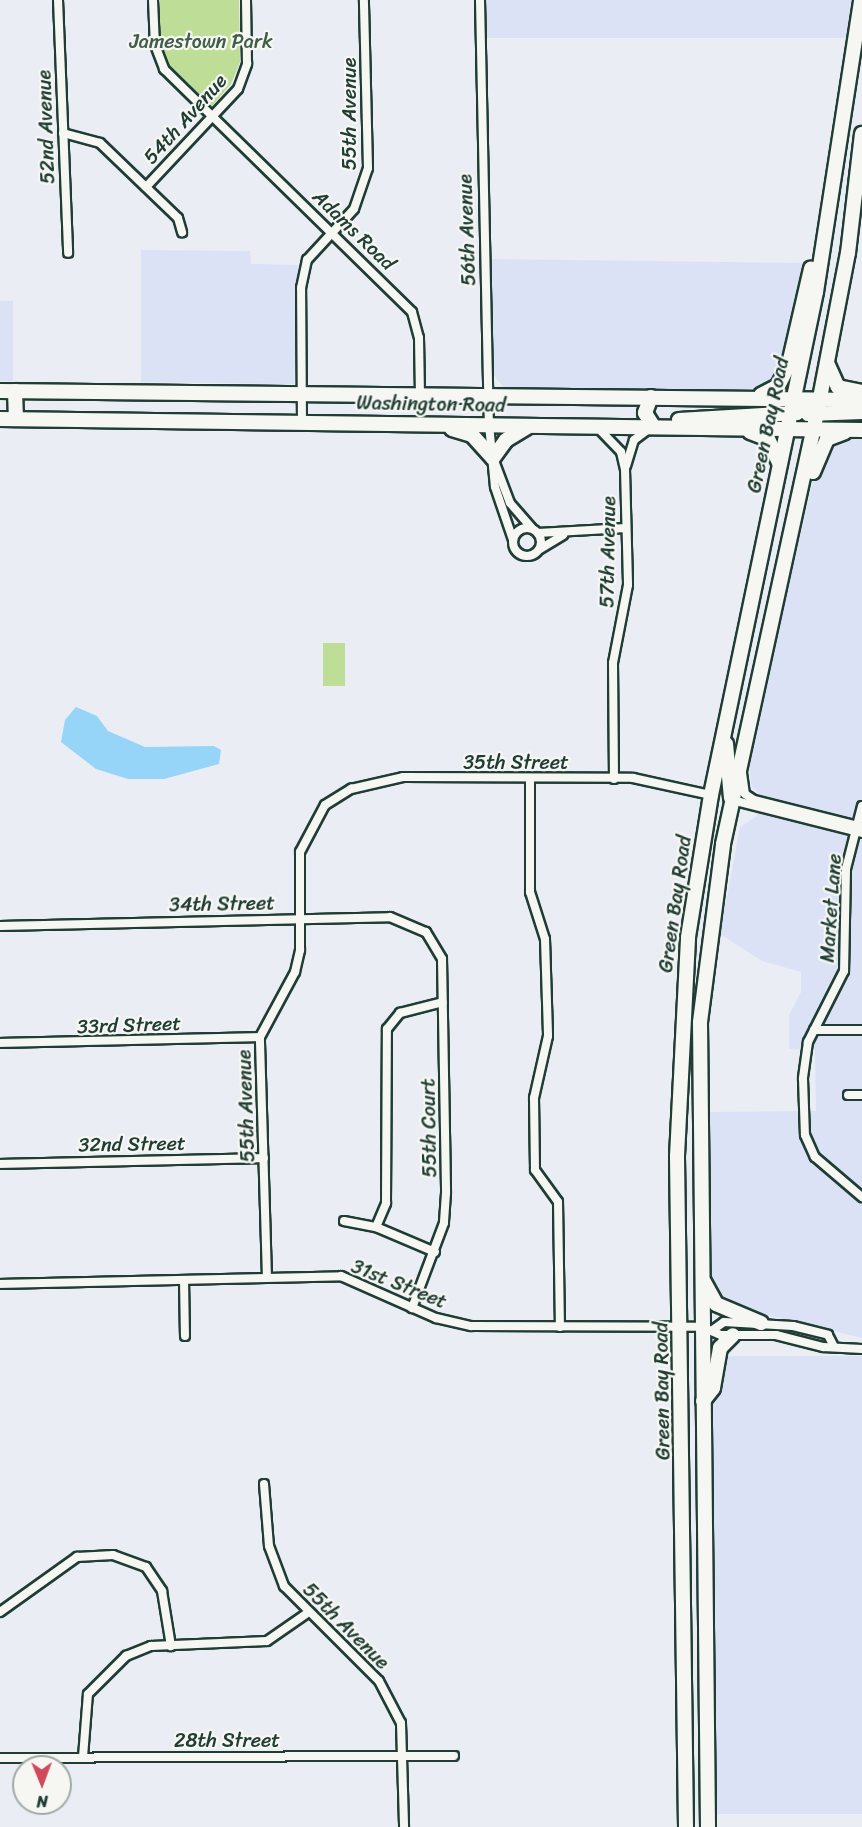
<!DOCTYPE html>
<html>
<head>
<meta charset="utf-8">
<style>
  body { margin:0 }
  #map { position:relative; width:862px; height:1827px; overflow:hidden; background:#eaedf4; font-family:Sriracha,sans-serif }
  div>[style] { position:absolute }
  .built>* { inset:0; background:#dbe2f6; transform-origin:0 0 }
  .green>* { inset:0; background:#bedd96; transform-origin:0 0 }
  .water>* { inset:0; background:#96d5f8 }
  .roads { filter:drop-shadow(2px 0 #1f3d34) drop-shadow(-2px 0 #1f3d34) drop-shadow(0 2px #1f3d34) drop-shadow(0 -2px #1f3d34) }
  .minor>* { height:8px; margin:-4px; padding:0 4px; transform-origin:4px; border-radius:4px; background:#f6f6f2 }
  .minor>.ring { margin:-4px; padding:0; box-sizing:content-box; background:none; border:8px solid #f6f6f2; border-radius:50% }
  .primary>* { height:14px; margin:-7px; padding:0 7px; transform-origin:7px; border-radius:7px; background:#f6f6f2 }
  span { translate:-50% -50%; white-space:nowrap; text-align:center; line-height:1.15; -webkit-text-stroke:4.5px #f6f6f2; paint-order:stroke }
  .park-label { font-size:20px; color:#3f5d48 }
  .street-label { font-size:20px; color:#1f3d34 }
  .north { position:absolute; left:12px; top:1755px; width:60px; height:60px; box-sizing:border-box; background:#f6f6f2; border:2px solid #a0aca6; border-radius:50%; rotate:179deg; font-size:16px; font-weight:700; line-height:24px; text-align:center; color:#1f3d34 }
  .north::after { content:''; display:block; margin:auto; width:21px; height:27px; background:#d1495b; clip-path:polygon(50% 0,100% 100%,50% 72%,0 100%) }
</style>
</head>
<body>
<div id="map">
  <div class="built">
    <div style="left:486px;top:0;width:368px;height:38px"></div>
    <div style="clip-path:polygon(141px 250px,250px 251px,251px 264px,298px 265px,294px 384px,141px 382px)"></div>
    <div style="clip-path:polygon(490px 259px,808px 263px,784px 370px,765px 390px,748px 393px,504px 388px,494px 376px)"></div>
    <div style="left:0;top:301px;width:13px;height:80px"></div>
    <div style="clip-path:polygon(862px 434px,862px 1338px,718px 1303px,708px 1268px,709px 1112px,816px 1111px,815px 1050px,789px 1049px,789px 1015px,801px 992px,801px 972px,762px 961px,720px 934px,740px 827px,757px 816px,760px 795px,751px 785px,749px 759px,815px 472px,834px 438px)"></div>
    <div style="left:711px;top:1356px;width:151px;height:458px"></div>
  </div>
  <div class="green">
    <div style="clip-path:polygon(160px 0,239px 0,240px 62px,231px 84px,212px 106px,169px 65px,160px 44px)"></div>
    <div style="left:323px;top:643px;width:22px;height:43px"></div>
  </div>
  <div class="water">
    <div style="clip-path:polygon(76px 707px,97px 716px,108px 731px,145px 747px,214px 746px,221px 750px,219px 764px,164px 779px,128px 779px,96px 769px,61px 742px,65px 720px)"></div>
  </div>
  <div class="roads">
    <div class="minor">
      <div style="left:58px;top:0;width:253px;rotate:87.7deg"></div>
      <div style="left:153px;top:0;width:45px;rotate:87.5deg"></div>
      <div style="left:155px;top:45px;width:26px;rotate:69deg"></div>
      <div style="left:164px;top:69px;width:347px;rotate:44.4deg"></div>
      <div style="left:412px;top:312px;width:27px;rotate:75deg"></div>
      <div style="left:419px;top:338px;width:57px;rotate:89deg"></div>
      <div style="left:480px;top:0;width:424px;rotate:88.8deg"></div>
      <div style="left:489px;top:424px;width:63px;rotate:84.6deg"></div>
      <div style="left:495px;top:487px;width:56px;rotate:71.2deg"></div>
      <div style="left:63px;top:133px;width:38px;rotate:15deg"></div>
      <div style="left:100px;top:143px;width:108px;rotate:43.9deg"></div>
      <div style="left:178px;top:218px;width:15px;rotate:74deg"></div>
      <div style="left:146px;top:187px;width:134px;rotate:-46.8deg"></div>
      <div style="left:238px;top:89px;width:27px;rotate:-70deg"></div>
      <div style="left:247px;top:64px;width:64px;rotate:-90.9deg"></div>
      <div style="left:302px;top:422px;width:134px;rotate:-90.4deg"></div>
      <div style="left:301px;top:288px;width:29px;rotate:-78deg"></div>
      <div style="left:307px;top:260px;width:69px;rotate:-47.3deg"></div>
      <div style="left:354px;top:209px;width:43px;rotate:-71.1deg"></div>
      <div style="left:368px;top:168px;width:168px;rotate:-91.4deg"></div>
      <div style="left:598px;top:428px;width:33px;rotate:46deg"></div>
      <div style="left:621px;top:452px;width:17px;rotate:77deg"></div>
      <div style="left:625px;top:469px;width:116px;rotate:88.5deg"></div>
      <div style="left:628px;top:585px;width:79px;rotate:100.9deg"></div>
      <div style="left:613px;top:663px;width:116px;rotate:89.5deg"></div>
      <div style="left:493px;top:458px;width:48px;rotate:69.3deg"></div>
      <div style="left:510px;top:503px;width:33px;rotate:49deg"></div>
      <div style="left:626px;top:466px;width:27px;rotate:-73deg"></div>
      <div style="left:634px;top:440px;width:20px;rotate:-37deg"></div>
      <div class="ring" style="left:513px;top:528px;width:20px;height:20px"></div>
      <div style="left:538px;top:533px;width:88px;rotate:-3.3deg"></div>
      <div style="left:540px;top:549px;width:27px;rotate:-31deg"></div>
      <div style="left:742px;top:773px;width:21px;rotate:82deg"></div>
      <div style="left:745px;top:794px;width:11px;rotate:34deg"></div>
      <div style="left:754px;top:800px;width:111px;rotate:14deg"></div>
      <div style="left:530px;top:779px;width:113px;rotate:90deg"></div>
      <div style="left:530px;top:892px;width:49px;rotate:72.3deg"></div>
      <div style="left:545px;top:939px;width:97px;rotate:88.2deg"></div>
      <div style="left:548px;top:1036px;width:64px;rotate:102.7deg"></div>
      <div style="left:534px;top:1098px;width:72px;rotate:89.2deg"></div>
      <div style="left:535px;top:1170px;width:39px;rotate:54deg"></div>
      <div style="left:558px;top:1202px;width:125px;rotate:89.1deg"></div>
      <div style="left:732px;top:800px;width:134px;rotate:14.2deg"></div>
      <div style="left:862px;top:806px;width:65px;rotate:104.3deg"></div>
      <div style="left:846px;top:869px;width:102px;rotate:91.1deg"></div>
      <div style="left:844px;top:971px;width:80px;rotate:116.9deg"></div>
      <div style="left:808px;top:1042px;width:37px;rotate:98deg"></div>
      <div style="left:803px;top:1079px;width:56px;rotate:88deg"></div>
      <div style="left:805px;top:1135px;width:24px;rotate:66deg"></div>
      <div style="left:815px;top:1157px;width:62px;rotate:40.4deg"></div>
      <div style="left:0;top:926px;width:390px;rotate:-1.3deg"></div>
      <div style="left:390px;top:917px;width:39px;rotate:23deg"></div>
      <div style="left:426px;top:932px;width:31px;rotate:59deg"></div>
      <div style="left:442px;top:959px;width:234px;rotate:89deg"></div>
      <div style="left:446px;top:1193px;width:30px;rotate:94deg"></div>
      <div style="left:444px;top:1223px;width:91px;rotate:110.6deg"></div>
      <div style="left:814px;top:1030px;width:48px"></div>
      <div style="left:0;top:1043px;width:260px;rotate:-1.3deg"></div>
      <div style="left:848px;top:1095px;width:14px"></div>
      <div style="left:0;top:1164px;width:264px;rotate:-1.3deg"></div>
      <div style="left:344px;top:1221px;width:33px;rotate:11deg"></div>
      <div style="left:376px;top:1227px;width:64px;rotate:23deg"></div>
      <div style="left:376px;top:1227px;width:26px;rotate:-67deg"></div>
      <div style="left:386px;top:1203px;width:174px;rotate:-89.7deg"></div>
      <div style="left:387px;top:1029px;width:21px;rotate:-51deg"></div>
      <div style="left:400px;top:1013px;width:44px;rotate:-14.3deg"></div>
      <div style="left:267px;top:1278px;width:241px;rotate:-91.7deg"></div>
      <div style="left:260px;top:1037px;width:74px;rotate:-61.7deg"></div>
      <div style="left:295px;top:972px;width:23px;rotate:-77deg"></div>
      <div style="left:300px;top:950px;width:98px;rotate:-90deg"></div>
      <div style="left:300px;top:852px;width:53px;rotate:-62deg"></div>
      <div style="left:325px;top:805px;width:31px;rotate:-32deg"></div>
      <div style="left:351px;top:789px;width:53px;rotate:-13deg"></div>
      <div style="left:403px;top:777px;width:230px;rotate:0.2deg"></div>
      <div style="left:633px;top:778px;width:80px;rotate:12.3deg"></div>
      <div style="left:184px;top:1280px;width:56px;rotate:89deg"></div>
      <div style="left:0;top:1284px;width:341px;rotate:-1.3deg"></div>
      <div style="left:341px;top:1276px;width:104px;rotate:23.9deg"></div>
      <div style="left:436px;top:1318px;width:36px;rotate:13deg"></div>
      <div style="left:471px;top:1326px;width:231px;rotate:0.2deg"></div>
      <div style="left:702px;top:1327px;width:21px;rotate:23deg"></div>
      <div style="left:721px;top:1335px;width:55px"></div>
      <div style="left:776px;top:1335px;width:49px;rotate:14.3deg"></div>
      <div style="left:823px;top:1347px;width:39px;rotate:3deg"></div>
      <div style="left:714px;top:1329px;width:12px;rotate:-35deg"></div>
      <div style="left:724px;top:1322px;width:69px;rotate:3.3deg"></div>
      <div style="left:793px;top:1326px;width:36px;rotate:14deg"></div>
      <div style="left:828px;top:1335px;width:11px;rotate:63deg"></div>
      <div style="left:264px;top:1484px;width:62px;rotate:85.4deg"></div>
      <div style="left:269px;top:1546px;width:43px;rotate:69.4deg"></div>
      <div style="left:284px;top:1586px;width:134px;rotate:45deg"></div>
      <div style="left:379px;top:1681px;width:47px;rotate:62.4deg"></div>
      <div style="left:401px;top:1723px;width:104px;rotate:88.3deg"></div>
      <div style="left:0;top:1612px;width:95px;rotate:-35.5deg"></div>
      <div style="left:77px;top:1557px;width:36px;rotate:-3deg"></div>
      <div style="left:113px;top:1555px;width:35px;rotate:20deg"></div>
      <div style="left:146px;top:1567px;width:29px;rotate:56deg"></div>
      <div style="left:162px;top:1591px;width:56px;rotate:80.7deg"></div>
      <div style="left:83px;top:1757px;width:63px;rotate:-85.5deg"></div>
      <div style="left:88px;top:1694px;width:54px;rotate:-45deg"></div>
      <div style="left:126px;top:1656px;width:27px;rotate:-22deg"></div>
      <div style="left:151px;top:1646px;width:116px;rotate:-2.5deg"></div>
      <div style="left:267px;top:1641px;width:47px;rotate:-34.7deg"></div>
      <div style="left:0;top:1758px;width:454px;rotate:-0.3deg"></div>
    </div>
    <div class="primary">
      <div style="left:828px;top:365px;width:24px;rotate:66deg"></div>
      <div style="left:838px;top:387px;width:25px;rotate:12deg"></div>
      <div style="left:0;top:391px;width:862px;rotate:0.6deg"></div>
      <div style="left:15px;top:391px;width:28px;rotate:88deg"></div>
      <div style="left:761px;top:395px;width:19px;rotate:-28deg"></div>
      <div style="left:778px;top:386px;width:25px;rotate:-63deg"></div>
      <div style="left:789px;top:364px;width:98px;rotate:-77deg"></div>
      <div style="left:651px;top:397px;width:17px;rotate:111deg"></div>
      <div style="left:645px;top:413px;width:15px;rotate:58deg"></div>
      <div style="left:808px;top:414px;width:54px;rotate:-2.1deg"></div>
      <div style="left:0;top:419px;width:862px;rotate:0.73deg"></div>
      <div style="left:679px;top:420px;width:118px;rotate:-3.4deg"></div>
      <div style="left:797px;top:413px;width:27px;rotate:-33deg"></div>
      <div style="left:452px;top:429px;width:21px;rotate:17deg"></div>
      <div style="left:472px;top:435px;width:31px;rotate:48deg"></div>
      <div style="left:493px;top:458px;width:22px;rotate:-54deg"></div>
      <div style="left:506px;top:440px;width:26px;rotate:-31deg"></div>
      <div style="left:750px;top:432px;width:19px;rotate:21deg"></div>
      <div style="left:768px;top:439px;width:26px;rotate:65deg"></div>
      <div style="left:813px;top:472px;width:36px;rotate:-67deg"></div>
      <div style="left:827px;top:439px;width:19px;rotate:-21deg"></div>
      <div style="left:726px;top:744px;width:54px;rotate:84.7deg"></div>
      <div style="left:704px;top:1282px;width:25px;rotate:61deg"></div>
      <div style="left:716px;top:1304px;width:49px;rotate:22.9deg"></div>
      <div style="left:703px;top:1401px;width:16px;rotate:-52deg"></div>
      <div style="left:713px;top:1388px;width:41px;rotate:-80.1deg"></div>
      <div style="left:720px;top:1348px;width:18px;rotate:-45deg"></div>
      <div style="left:686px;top:1827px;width:671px;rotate:-90.77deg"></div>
      <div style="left:677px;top:1156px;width:219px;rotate:-87.1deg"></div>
      <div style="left:688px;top:937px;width:144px;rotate:-80.8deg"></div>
      <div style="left:711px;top:795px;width:514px;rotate:-78.21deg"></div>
      <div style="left:816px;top:292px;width:295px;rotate:-81.2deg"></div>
      <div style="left:708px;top:1827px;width:805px;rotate:-90.57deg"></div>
      <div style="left:700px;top:1022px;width:179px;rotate:-82.6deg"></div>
      <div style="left:723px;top:844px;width:456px;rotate:-77.7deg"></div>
      <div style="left:820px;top:398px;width:148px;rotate:-79.1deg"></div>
      <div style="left:848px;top:253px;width:120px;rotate:-83.3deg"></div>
    </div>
  </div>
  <div class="park-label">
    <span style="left:201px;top:41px">Jamestown Park</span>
  </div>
  <div class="street-label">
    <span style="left:349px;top:114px;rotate:-90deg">55th Avenue</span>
    <span style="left:185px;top:119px;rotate:-48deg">54th Avenue</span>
    <span style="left:46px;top:127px;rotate:-92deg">52nd Avenue</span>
    <span style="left:354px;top:230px;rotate:44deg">Adams Road</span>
    <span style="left:467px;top:230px;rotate:-92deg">56th Avenue</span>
    <span style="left:431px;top:404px;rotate:1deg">Washington Road</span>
    <span style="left:768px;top:425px;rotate:-78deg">Green Bay Road</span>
    <span style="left:608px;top:552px;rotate:-89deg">57th Avenue</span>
    <span style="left:516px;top:762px">35th Street</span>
    <span style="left:222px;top:904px;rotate:-1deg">34th Street</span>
    <span style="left:675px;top:904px;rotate:-82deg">Green Bay Road</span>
    <span style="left:831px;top:908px;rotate:-86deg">Market Lane</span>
    <span style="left:129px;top:1025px;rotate:-2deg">33rd Street</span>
    <span style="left:246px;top:1106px;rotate:-92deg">55th Avenue</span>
    <span style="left:429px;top:1128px;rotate:-91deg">55th Court</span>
    <span style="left:132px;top:1144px;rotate:-1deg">32nd Street</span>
    <span style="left:399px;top:1284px;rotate:22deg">31st Street</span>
    <span style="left:662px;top:1391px;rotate:-91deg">Green Bay Road</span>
    <span style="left:346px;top:1626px;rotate:45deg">55th Avenue</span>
    <span style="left:227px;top:1740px">28th Street</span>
  </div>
  <div class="north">N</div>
</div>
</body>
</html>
